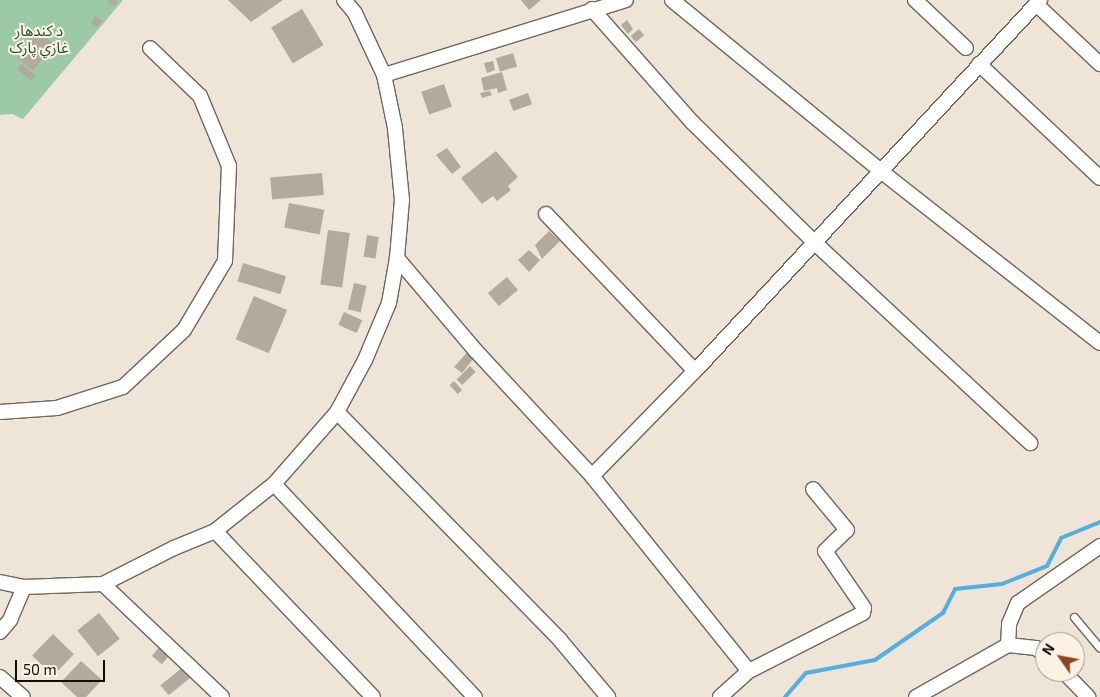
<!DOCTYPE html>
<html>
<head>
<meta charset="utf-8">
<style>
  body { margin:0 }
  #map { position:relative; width:1100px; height:697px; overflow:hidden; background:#efe4d8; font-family:"Exo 2","Noto Sans Arabic",sans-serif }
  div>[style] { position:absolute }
  .green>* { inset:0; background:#9ccaa7 }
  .stream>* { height:4px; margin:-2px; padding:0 2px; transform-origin:2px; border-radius:2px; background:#57aedb }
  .building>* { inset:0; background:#b3a99e; transform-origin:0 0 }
  .roads { filter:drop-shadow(1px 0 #70675d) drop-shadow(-1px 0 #70675d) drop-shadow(0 1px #70675d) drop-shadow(0 -1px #70675d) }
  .lane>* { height:7px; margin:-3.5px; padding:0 3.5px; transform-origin:3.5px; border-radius:3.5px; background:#fff }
  .street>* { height:14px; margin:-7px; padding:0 7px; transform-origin:7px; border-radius:7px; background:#fff }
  span { translate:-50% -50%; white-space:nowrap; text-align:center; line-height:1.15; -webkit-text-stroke:4px #fcf1e5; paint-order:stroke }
  .park-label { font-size:15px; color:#1c512e }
  .north { position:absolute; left:1035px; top:632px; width:50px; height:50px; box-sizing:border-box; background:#fcf1e5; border:1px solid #9e968d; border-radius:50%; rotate:303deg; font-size:14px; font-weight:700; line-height:20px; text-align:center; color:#110e0a }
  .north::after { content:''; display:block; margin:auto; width:18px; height:22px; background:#8d4624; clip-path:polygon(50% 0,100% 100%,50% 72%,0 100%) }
  .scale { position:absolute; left:15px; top:660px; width:90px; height:22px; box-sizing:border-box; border:2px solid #110e0a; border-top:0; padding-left:6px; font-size:15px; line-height:18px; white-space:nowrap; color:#110e0a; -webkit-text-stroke:4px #fcf1e5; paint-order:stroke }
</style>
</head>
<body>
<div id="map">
  <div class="green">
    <div style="clip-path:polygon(0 0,123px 0,23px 119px,12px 114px,0 115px)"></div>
  </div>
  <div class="stream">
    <div style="left:785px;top:697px;width:32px;rotate:-49deg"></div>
    <div style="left:806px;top:673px;width:70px;rotate:-10.7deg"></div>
    <div style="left:875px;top:660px;width:83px;rotate:-34.7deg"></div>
    <div style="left:943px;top:613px;width:27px;rotate:-63deg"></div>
    <div style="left:955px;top:589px;width:47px;rotate:-6.1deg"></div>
    <div style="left:1002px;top:584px;width:48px;rotate:-21.8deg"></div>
    <div style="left:1047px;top:566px;width:31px;rotate:-63deg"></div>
    <div style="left:1061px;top:538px;width:42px;rotate:-22.3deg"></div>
  </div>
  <div class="building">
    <div style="clip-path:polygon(109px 0,117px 0,118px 1px,114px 7px,107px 2px)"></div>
    <div style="clip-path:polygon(228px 0,283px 0,251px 22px)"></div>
    <div style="clip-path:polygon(521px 0,541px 0,529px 10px)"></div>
    <div style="left:302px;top:9px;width:42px;height:36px;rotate:59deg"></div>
    <div style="left:96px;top:16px;width:8px;height:8px;rotate:40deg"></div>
    <div style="clip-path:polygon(627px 20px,633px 29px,628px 34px,621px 25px)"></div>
    <div style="left:639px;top:29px;width:8px;height:11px;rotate:50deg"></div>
    <div style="left:38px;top:31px;width:21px;height:34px;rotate:39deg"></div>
    <div style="left:513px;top:53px;width:14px;height:18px;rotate:73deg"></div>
    <div style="clip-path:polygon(493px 61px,495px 70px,487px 73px,484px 63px)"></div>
    <div style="left:22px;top:64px;width:18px;height:7px;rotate:41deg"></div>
    <div style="clip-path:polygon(502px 72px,507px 90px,498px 93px,497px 88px,484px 91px,481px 78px)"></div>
    <div style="left:444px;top:84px;width:24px;height:24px;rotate:71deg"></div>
    <div style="clip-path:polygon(490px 91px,492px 95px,482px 98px,480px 93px)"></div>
    <div style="left:528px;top:93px;width:12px;height:20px;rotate:70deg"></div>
    <div style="clip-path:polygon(447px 148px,461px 167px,452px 174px,436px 155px)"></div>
    <div style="clip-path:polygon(496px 151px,518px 177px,508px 186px,511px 190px,497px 201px,493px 196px,482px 204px,461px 178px)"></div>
    <div style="left:322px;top:173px;width:22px;height:52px;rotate:85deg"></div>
    <div style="left:289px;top:203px;width:36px;height:25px;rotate:11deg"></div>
    <div style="left:328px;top:230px;width:22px;height:55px;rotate:8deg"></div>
    <div style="clip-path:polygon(549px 231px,560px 241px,542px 259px,535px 245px)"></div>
    <div style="left:367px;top:235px;width:12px;height:22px;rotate:9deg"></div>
    <div style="clip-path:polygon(529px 250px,540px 260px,529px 272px,518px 260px)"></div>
    <div style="left:243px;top:263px;width:45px;height:19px;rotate:17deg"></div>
    <div style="left:507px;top:277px;width:17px;height:25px;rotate:50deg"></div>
    <div style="left:354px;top:283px;width:13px;height:27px;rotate:13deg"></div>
    <div style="left:254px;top:296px;width:36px;height:47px;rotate:23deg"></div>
    <div style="left:344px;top:312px;width:20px;height:14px;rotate:24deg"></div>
    <div style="clip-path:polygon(472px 347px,478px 353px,462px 373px,454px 367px)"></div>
    <div style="left:470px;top:366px;width:8px;height:19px;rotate:45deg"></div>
    <div style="left:454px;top:381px;width:12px;height:6px;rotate:48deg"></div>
    <div style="left:99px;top:613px;width:33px;height:28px;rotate:51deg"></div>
    <div style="left:53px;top:634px;width:29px;height:30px;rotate:44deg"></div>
    <div style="left:160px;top:646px;width:13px;height:13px;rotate:39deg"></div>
    <div style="clip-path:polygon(81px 661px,102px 680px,86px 697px,77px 697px,61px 682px)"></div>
    <div style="left:183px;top:667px;width:13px;height:29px;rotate:51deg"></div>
  </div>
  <div class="roads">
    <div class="lane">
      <div style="left:1074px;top:617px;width:40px;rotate:50deg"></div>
    </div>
    <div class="street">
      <div style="left:672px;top:0;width:271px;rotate:39.3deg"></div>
      <div style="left:882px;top:172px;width:277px;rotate:38.1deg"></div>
      <div style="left:915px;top:0;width:70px;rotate:43.3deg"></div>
      <div style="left:1036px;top:4px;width:88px;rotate:43.2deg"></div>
      <div style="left:592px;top:9px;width:151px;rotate:48.5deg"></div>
      <div style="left:692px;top:122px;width:173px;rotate:44.5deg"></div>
      <div style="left:815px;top:243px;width:294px;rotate:42.9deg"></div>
      <div style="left:979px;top:64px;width:166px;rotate:43.3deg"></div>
      <div style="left:384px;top:75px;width:253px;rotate:-17.2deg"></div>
      <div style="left:546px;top:214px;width:216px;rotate:46.5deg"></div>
      <div style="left:397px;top:258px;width:121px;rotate:49.7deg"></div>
      <div style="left:475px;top:350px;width:172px;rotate:47.1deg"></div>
      <div style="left:592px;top:476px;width:250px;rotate:51.2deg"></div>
      <div style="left:0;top:412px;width:57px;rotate:-4deg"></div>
      <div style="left:57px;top:408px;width:69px;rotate:-17.7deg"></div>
      <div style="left:123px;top:387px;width:83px;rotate:-43.1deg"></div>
      <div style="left:184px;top:330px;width:80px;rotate:-59.3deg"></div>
      <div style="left:225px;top:261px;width:95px;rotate:-87.6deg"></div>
      <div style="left:229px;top:166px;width:76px;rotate:-112.5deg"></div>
      <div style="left:200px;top:96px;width:69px;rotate:-136.2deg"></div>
      <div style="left:337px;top:412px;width:319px;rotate:45.6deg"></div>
      <div style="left:560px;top:640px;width:75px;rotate:49.9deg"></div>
      <div style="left:592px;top:476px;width:147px;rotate:-45.6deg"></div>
      <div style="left:695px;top:371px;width:507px;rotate:-47.08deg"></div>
      <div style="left:274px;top:484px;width:293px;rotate:46.7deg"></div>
      <div style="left:215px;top:531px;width:229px;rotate:46.4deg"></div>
      <div style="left:0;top:582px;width:25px;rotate:12deg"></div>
      <div style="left:24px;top:587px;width:79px;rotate:-2.2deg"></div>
      <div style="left:103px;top:584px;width:80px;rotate:-26.9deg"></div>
      <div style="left:174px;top:548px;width:44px;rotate:-22.5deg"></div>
      <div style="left:215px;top:531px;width:75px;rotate:-38.5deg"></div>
      <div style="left:274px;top:484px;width:96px;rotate:-48.8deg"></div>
      <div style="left:337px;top:412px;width:59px;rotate:-61.7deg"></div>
      <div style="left:365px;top:360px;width:62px;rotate:-67.2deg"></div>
      <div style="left:389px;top:303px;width:46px;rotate:-79.9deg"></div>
      <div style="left:397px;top:258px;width:58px;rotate:-85.1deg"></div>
      <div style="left:402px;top:200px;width:72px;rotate:-95.6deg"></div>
      <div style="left:395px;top:128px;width:54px;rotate:-101.7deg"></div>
      <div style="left:384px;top:75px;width:68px;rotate:-115.1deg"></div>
      <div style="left:355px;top:13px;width:17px;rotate:-130deg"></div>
      <div style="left:103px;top:584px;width:164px;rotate:43.5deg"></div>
      <div style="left:0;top:632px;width:16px;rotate:-50deg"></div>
      <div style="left:10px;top:620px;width:36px;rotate:-67deg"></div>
      <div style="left:1008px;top:645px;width:21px;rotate:-87deg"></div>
      <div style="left:1009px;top:624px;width:23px;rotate:-67deg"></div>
      <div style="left:1018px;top:603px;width:100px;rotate:-34.8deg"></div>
      <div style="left:1064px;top:672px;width:35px;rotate:46deg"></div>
      <div style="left:0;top:677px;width:30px;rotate:41deg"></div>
      <div style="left:720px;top:697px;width:39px;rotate:-42deg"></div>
      <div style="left:749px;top:671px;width:128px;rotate:-27deg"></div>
      <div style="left:863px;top:613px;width:5px;rotate:-79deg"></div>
      <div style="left:864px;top:608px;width:69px;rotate:-124.4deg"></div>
      <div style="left:825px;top:551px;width:30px;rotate:-44deg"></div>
      <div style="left:847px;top:530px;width:53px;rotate:-129.7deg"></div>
      <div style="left:916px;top:697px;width:106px;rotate:-29.5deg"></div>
      <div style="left:1008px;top:645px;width:28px;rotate:6deg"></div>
      <div style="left:1036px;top:648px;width:11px;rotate:38deg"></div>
    </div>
  </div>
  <div class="park-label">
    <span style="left:39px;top:39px">د کندهار<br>غازي پارک</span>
  </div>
  <div class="north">N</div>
  <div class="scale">50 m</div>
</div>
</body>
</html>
